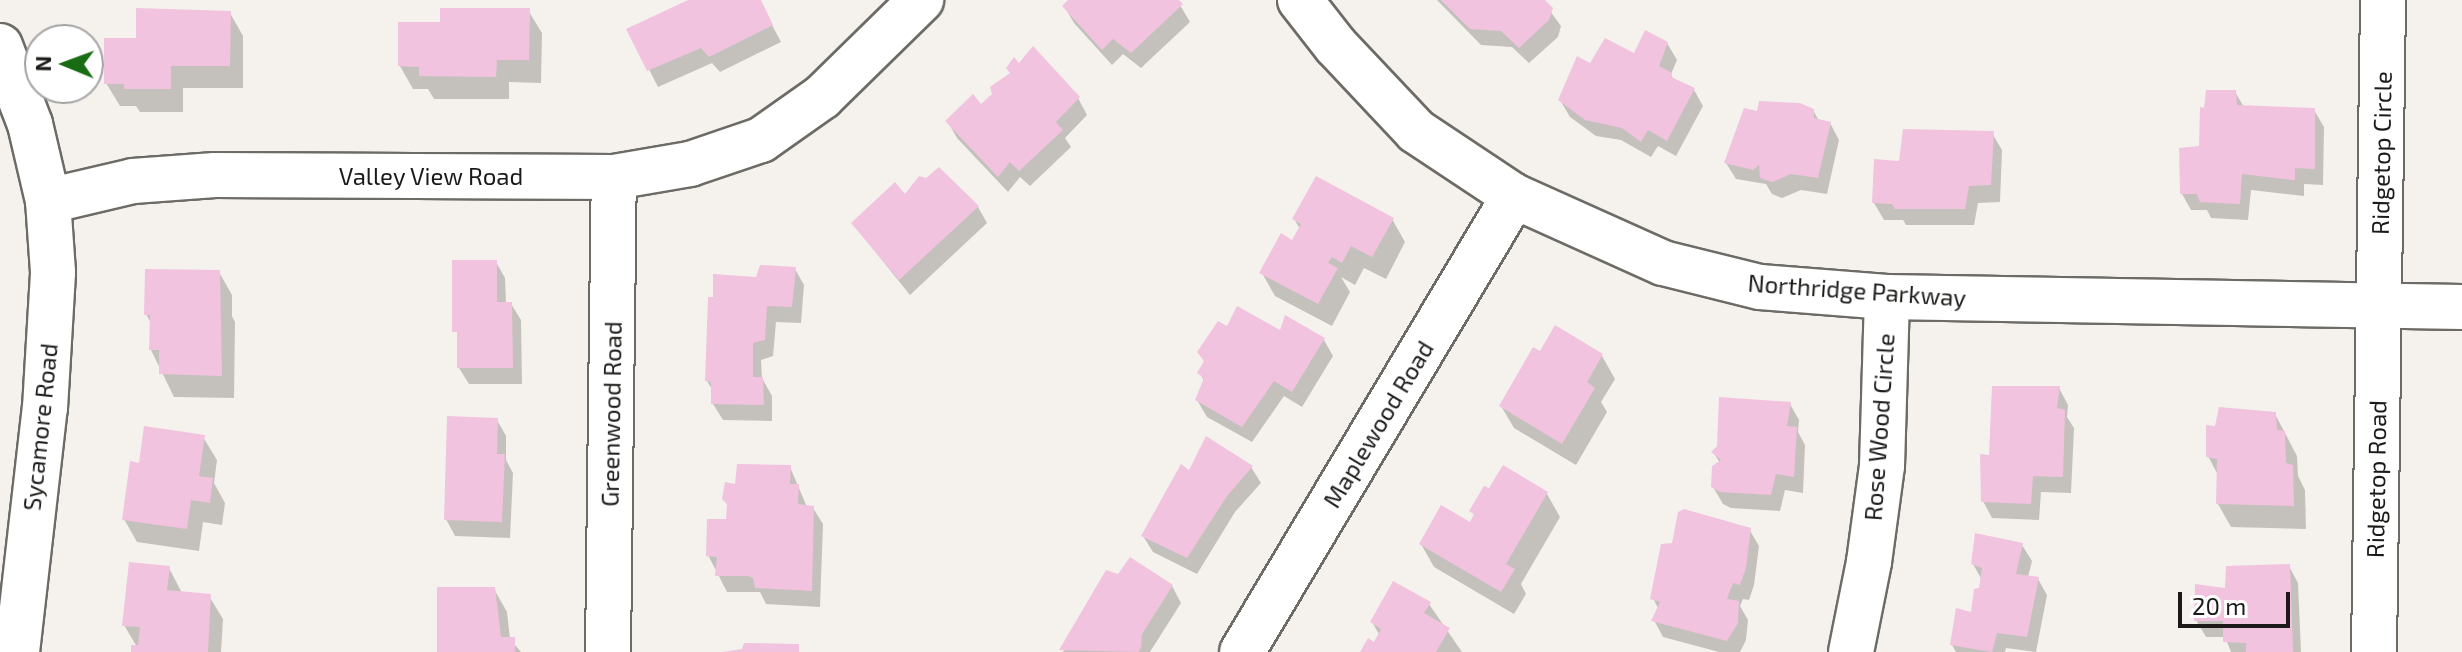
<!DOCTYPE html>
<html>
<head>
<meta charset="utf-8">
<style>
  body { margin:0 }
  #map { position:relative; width:2462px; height:652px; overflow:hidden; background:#f5f2ed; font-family:"Exo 2",sans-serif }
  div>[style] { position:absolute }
  .shadow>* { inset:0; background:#0003 }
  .building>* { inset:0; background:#f1c3de }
  .roads { filter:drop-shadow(2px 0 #6d6b66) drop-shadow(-2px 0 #6d6b66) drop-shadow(0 2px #6d6b66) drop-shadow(0 -2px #6d6b66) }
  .minor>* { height:44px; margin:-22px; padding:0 22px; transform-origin:22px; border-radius:22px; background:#fff }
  span { translate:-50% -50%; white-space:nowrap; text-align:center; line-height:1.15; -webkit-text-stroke:6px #fff; paint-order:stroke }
  .street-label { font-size:24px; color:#1b1a18 }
  .north { position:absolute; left:24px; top:24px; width:80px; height:80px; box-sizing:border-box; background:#fff; border:2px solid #a4a3a3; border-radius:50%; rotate:271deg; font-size:22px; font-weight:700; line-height:32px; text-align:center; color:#1b1a18 }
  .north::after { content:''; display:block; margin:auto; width:28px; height:36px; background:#186c13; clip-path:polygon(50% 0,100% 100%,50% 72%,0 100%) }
  .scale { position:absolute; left:2178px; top:592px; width:112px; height:36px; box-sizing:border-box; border:4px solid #1b1a18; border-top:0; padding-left:10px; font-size:24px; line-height:28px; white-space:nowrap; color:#1b1a18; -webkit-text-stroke:6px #fff; paint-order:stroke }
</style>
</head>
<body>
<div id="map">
  <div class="shadow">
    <div style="clip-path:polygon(691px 0,759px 0,781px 42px,720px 72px,712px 63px,658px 87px,629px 30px)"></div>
    <div style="clip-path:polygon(1071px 0,1177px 0,1190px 22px,1141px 68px,1123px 54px,1112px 65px,1074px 23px,1064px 6px)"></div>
    <div style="clip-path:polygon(1437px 0,1542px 0,1561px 26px,1558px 37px,1529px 63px,1512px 47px,1481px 45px)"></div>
    <div style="clip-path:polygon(528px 10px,542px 33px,541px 83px,509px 82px,509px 99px,434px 99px,428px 89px,413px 89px,400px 66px,442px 24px)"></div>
    <div style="clip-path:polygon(230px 13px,243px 36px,243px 88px,183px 88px,183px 112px,140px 112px,136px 106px,120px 106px,106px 83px,138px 40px)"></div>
    <div style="clip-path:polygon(1646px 32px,1667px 43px,1677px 60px,1671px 74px,1674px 81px,1694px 90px,1703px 106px,1676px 156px,1658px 146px,1651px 157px,1621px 140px,1596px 136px,1570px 117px,1560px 100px,1591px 66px,1635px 55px)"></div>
    <div style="clip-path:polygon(1019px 66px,1078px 98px,1087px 115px,1065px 138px,1071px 147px,1030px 186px,1020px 177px,1008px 192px,957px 138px,948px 122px,981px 107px)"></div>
    <div style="clip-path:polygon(2235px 92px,2244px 107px,2314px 110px,2324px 127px,2323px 185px,2304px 184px,2304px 196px,2251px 190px,2248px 220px,2211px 218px,2207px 210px,2191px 210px,2182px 194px,2201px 148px,2206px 110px)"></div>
    <div style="clip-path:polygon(1813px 110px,1819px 121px,1830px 123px,1839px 140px,1827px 194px,1801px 190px,1782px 198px,1772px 194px,1766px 184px,1736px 179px,1726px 163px,1758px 113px)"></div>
    <div style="clip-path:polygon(1992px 133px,2002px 150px,2000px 202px,1978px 203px,1974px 225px,1906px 225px,1903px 220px,1884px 220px,1874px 203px,1900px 163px)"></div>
    <div style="clip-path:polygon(905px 197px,978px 207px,987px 223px,910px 295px,853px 224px)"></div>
    <div style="clip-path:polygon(1294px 219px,1392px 219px,1405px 242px,1386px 279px,1364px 268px,1355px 285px,1341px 277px,1350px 292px,1332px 326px,1275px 296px,1262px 273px,1293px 242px,1300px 229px)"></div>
    <div style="clip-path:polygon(496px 262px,505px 278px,506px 304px,511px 304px,521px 320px,522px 384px,469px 384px,459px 368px)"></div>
    <div style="clip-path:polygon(795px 269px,804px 285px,801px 323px,776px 322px,773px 356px,761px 360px,762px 378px,772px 396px,772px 421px,723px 420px,713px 404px,713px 391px,707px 381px,757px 279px)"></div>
    <div style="clip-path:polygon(219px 272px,232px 295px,232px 316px,235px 322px,234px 398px,174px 397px,151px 350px,152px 325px,146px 314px)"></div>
    <div style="clip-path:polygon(1281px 333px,1324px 340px,1333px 356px,1302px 407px,1284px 396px,1252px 442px,1207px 417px,1197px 400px,1204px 381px,1200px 373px,1205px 363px,1199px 352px)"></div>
    <div style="clip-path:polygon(1541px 354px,1602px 356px,1615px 379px,1601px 402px,1607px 412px,1576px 465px,1514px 428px,1501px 406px)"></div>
    <div style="clip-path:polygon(2059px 388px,2068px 405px,2067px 417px,2074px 428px,2071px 493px,2041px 492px,2039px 520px,1992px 518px,1983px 501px,1990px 457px)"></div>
    <div style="clip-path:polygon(1790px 404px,1799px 420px,1798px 432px,1805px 445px,1803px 493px,1785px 490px,1780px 511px,1731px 508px,1723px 504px,1713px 487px,1720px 463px,1713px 452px)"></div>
    <div style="clip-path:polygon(2275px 414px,2297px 456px,2298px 476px,2305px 490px,2306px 529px,2231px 527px,2218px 504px,2218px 475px,2208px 456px)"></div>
    <div style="clip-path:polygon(497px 420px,506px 436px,506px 460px,513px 473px,510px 538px,455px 536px,446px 519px)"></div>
    <div style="clip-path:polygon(203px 437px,217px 460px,214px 483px,225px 503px,222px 525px,203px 522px,199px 551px,137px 542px,124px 519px,141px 465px)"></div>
    <div style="clip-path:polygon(790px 467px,807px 507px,813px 508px,823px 524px,820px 607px,766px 604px,760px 592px,727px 592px,708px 555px,728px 521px,729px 508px,724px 499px,737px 487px)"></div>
    <div style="clip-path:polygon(1251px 467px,1261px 483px,1235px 512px,1197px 574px,1153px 552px,1143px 536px,1190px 473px)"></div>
    <div style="clip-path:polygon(1490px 491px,1547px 494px,1560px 517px,1521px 584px,1526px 594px,1514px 614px,1434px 567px,1421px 544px,1470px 525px,1475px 517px,1472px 511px)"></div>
    <div style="clip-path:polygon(1749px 529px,1759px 546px,1754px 585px,1749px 600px,1743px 599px,1740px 606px,1748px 620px,1746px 640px,1740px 652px,1719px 652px,1663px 637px,1654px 620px,1659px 610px,1653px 598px)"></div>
    <div style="clip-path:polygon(2022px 545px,2032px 561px,2028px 577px,2038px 579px,2047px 595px,2036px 652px,2006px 648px,2005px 652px,1956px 652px,1952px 645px,1973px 615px,1981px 590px,1982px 580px,1973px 564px)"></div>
    <div style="clip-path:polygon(2289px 566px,2298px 583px,2301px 652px,2231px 652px,2225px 637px,2206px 637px,2196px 620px,2227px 590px)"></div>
    <div style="clip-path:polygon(169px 568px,182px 593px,209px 596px,223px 619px,221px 652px,133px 652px,137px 647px,124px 625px)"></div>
    <div style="clip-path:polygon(1172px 586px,1181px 603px,1150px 652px,1062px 652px)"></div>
    <div style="clip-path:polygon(494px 589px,507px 612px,510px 639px,521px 652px,439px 652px)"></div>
    <div style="clip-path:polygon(1429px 604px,1462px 652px,1362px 652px,1375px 645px,1380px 636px,1372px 622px)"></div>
  </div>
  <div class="building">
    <div style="clip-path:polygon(688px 0,761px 0,773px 25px,709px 57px,701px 48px,647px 71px,626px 29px)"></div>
    <div style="clip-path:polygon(1068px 0,1179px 0,1183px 4px,1131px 53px,1113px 39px,1102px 50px,1062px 6px)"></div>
    <div style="clip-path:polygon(1441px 0,1545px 0,1553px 8px,1549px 20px,1519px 48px,1501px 31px,1470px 29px)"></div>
    <div style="clip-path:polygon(136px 8px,231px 11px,230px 66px,171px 66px,171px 89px,124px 89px,124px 84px,104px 84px,104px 38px,136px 38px)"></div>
    <div style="clip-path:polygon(440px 8px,530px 8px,529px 60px,497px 60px,496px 77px,419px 76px,419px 67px,398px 66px,398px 22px,440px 22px)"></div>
    <div style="clip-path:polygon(1645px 30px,1668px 42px,1659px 66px,1672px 73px,1671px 77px,1695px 88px,1667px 141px,1648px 130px,1641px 142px,1622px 128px,1585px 120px,1558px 100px,1577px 56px,1590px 63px,1605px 38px,1634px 53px)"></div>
    <div style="clip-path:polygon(1033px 46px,1080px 97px,1056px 122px,1063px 130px,1019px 171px,1010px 162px,998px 177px,945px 121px,973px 94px,981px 104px,992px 94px,990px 87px,1010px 73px,1006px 68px,1014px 57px,1019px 63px)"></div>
    <div style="clip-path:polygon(2206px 90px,2236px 90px,2237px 105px,2315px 108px,2315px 169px,2295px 168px,2295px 180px,2292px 180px,2242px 174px,2240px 204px,2200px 202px,2197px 194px,2180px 194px,2179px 148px,2199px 146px,2200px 107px,2204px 108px)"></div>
    <div style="clip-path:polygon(1759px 101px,1800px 103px,1814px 109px,1814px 118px,1831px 122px,1818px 178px,1791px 174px,1772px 182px,1760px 178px,1759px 165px,1753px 170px,1724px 163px,1744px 108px,1757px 111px)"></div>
    <div style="clip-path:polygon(1903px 129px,1994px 131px,1991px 185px,1969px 186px,1965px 209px,1895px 209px,1892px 204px,1872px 203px,1874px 159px,1899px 161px)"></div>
    <div style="clip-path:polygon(939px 167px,979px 206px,899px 280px,851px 223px,895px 182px,905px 194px,919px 176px,926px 178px)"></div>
    <div style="clip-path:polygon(1316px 176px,1394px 218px,1372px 257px,1351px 246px,1342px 263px,1332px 257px,1328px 263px,1338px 268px,1318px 304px,1259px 273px,1281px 233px,1292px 240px,1301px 224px,1292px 219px)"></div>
    <div style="clip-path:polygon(452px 260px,497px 260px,497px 302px,512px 302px,513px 368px,457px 368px,457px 332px,452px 332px)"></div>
    <div style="clip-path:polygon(760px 265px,796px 267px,792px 307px,767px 306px,765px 340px,753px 343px,753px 377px,763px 377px,764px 405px,711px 404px,711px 382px,705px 381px,708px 297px,713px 297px,713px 274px,756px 277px)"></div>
    <div style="clip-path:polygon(145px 269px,220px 270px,222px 376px,159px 374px,159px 350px,149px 350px,150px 315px,144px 315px)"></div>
    <div style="clip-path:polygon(1237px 306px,1280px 330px,1285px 315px,1325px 338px,1292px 392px,1274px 381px,1242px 427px,1195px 400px,1204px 378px,1197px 373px,1204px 361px,1197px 352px,1218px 321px,1227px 326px)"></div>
    <div style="clip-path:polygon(1555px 325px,1603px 354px,1587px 382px,1595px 388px,1562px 444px,1499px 406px,1533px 347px,1540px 351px)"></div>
    <div style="clip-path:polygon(1992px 386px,2060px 386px,2057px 408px,2065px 410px,2063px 477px,2033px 476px,2031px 504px,1981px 502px,1980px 454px,1989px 455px)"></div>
    <div style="clip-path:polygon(1719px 397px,1791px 402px,1787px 426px,1797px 427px,1794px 477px,1776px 474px,1771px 495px,1720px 492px,1711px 487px,1712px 466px,1721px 460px,1711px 452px,1717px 446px)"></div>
    <div style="clip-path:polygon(2219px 407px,2276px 412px,2277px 430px,2285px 431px,2286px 463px,2293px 465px,2294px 506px,2216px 504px,2217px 459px,2206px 457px,2206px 425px,2215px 426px)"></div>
    <div style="clip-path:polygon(447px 416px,498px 418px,497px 454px,505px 454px,502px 522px,444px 520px)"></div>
    <div style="clip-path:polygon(144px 426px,205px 435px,199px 476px,213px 478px,210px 503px,191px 500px,187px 529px,122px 520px,130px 461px,139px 463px)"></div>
    <div style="clip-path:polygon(1206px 436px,1253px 466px,1227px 496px,1187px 558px,1141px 536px,1181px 464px,1189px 470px)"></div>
    <div style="clip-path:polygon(737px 464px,791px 465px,790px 484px,799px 484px,798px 504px,814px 506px,812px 591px,755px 588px,753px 578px,748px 576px,715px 576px,717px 557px,706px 556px,707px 519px,726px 519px,727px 504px,722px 499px,725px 482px,735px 484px)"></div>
    <div style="clip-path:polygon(1503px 465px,1548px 492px,1506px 564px,1515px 569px,1501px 592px,1419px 544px,1441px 505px,1470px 522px,1474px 514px,1469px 511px,1484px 486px,1489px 488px)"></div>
    <div style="clip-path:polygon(1684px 509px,1751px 528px,1746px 568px,1740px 585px,1733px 583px,1727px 599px,1739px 601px,1738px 623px,1727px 641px,1651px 621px,1660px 602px,1650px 599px,1661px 544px,1672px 543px,1678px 512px)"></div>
    <div style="clip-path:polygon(1975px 533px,2023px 543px,2016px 574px,2039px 577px,2027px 637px,1997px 633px,1992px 652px,1950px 645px,1956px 608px,1971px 612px,1974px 589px,1979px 588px,1982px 568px,1971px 564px)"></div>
    <div style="clip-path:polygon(1130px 557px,1173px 585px,1142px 634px,1141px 648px,1138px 652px,1059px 650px,1106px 570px,1118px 574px)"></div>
    <div style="clip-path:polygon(129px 562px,170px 566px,167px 590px,211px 594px,208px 652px,131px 652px,131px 645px,138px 645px,140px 627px,122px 626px)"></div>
    <div style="clip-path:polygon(2290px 564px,2293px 652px,2246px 652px,2246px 643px,2223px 642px,2223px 621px,2194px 621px,2195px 584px,2225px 588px,2226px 566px)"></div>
    <div style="clip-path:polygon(1393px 581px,1431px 602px,1424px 613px,1450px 628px,1436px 652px,1360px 652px,1368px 638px,1374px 642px,1381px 629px,1370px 622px)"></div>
    <div style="clip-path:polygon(437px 587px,495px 587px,501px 637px,515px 637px,515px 652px,437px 652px)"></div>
    <div style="clip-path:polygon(744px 643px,799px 644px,799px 652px,722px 652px,742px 649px)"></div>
  </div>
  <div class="roads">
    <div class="minor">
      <div style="left:1300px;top:0;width:58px;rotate:52deg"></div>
      <div style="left:1336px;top:46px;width:117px;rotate:46.7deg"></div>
      <div style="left:1416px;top:131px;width:118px;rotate:33.6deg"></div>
      <div style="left:1514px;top:196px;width:163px;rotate:24.2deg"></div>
      <div style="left:1663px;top:263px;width:100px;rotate:13.9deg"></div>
      <div style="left:1760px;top:287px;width:127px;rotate:4.5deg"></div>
      <div style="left:1887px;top:297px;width:575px;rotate:1deg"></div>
      <div style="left:0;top:46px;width:84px;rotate:69deg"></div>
      <div style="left:30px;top:124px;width:79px;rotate:76.8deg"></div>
      <div style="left:48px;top:201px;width:87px;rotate:-13.2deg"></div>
      <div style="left:133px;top:181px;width:82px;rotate:-4.2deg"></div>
      <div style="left:215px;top:175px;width:399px;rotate:0.3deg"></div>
      <div style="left:614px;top:177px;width:77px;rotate:-9.7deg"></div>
      <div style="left:690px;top:164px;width:75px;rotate:-18.7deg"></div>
      <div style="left:761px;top:140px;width:75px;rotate:-35.2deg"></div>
      <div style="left:822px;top:97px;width:139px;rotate:-44.4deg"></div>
      <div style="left:17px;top:652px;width:246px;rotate:-83.5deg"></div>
      <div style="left:45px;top:408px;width:136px;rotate:-86.6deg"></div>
      <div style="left:53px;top:272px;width:71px;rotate:-94deg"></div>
      <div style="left:608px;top:652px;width:475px;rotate:-89.3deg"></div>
      <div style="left:1242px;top:652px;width:531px;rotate:-59.18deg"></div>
      <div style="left:1851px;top:652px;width:92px;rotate:-78.7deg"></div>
      <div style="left:1869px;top:562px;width:97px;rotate:-82.3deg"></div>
      <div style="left:1882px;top:466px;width:169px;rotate:-88.3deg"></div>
      <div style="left:2374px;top:652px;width:652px;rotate:-89.21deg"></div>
    </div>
  </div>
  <div class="street-label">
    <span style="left:2381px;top:153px;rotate:-89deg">Ridgetop Circle</span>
    <span style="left:431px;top:176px">Valley View Road</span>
    <span style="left:1857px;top:290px;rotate:4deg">Northridge Parkway</span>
    <span style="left:611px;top:414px;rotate:-89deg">Greenwood Road</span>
    <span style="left:1378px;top:424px;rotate:-59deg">Maplewood Road</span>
    <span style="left:40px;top:427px;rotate:-84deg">Sycamore Road</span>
    <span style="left:1879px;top:427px;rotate:-86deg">Rose Wood Circle</span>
    <span style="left:2376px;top:479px;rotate:-89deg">Ridgetop Road</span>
  </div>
  <div class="north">N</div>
  <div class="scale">20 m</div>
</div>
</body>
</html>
